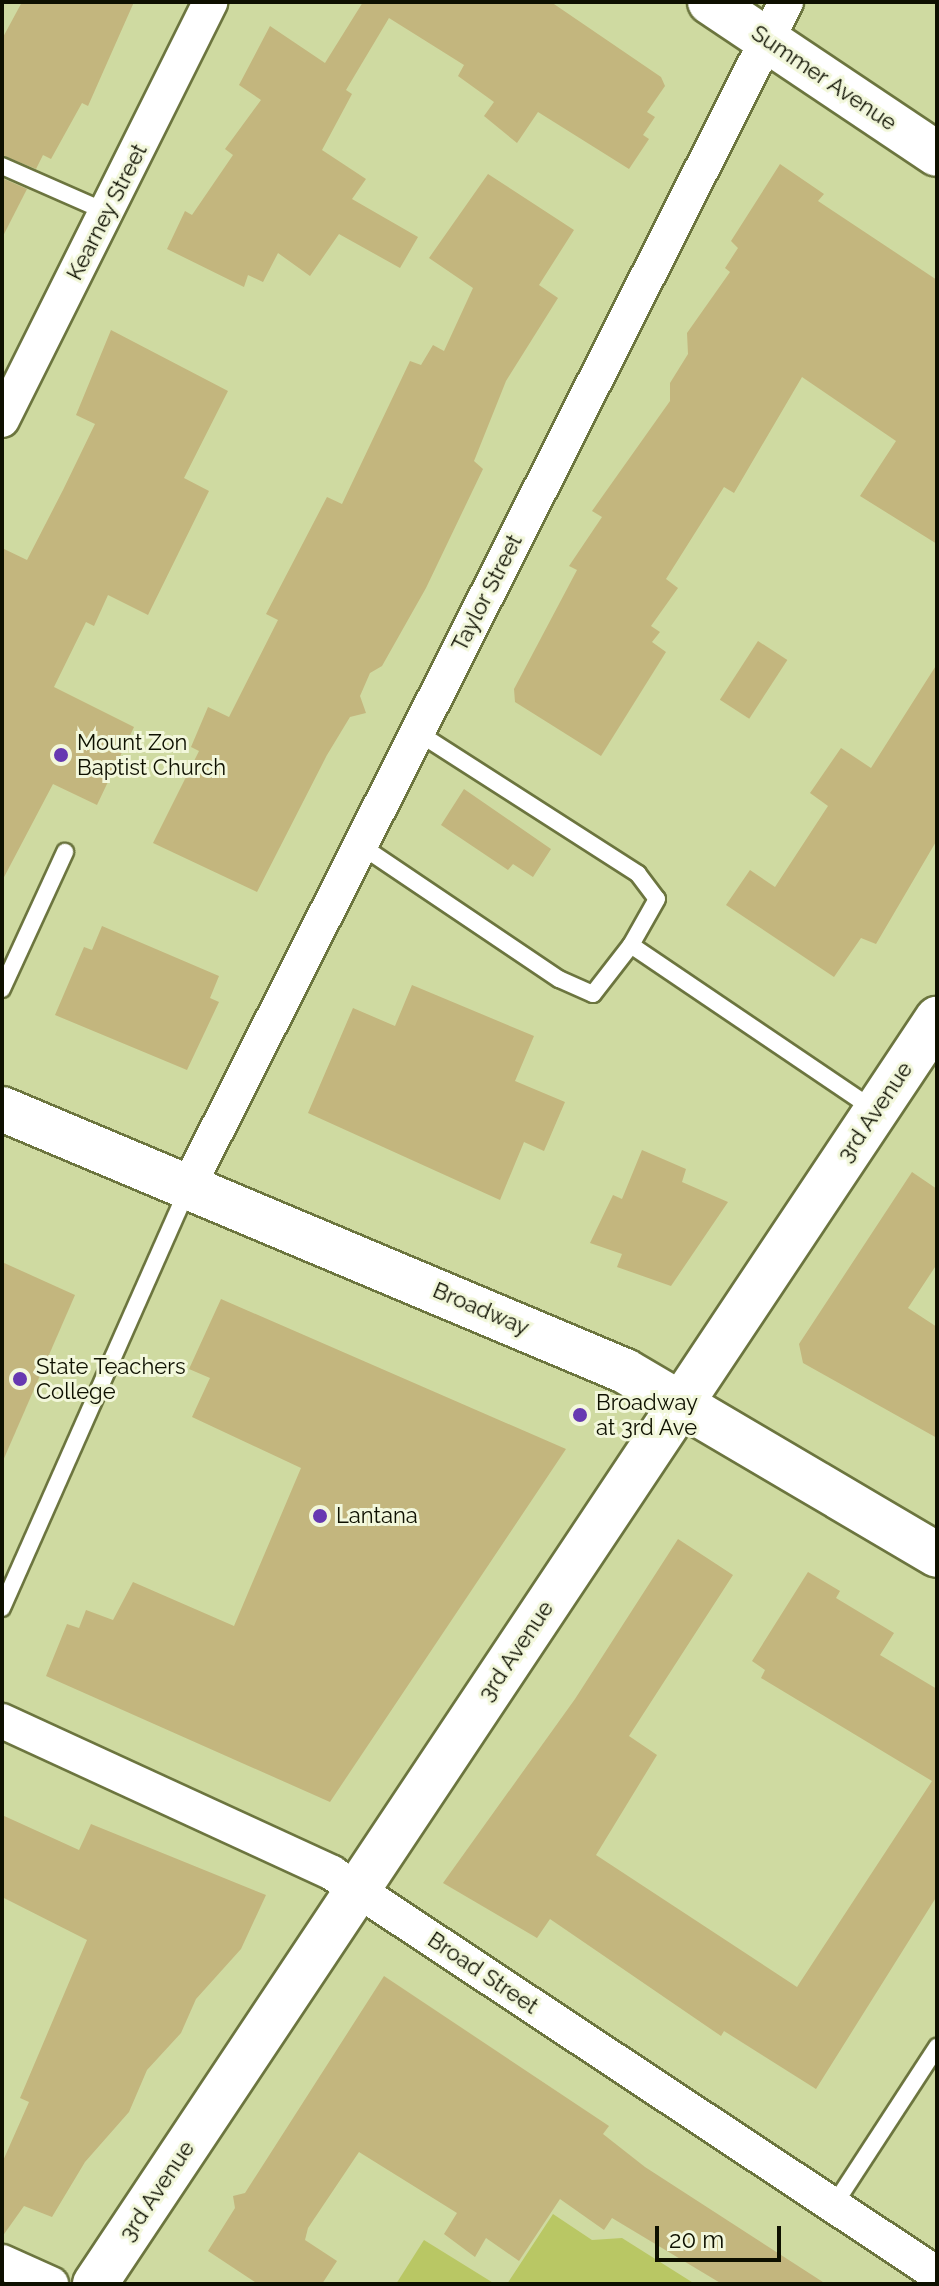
<!DOCTYPE html>
<html>
<head>
<meta charset="utf-8">
<style>
  body { margin:0 }
  #map { position:relative; width:939px; height:2286px; overflow:hidden; background:#cfdaa1; font-family:Raleway,sans-serif }
  div>[style] { position:absolute }
  .green>* { inset:0; background:#b9c764 }
  .building>* { inset:0; background:#c3b67e; transform-origin:0 0 }
  .roads { filter:drop-shadow(2px 0 #6c753f) drop-shadow(-2px 0 #6c753f) drop-shadow(0 2px #6c753f) drop-shadow(0 -2px #6c753f) }
  .lane>* { height:16px; margin:-8px; padding:0 8px; transform-origin:8px; border-radius:8px; background:#fff }
  .street>* { height:34px; margin:-17px; padding:0 17px; transform-origin:17px; border-radius:17px; background:#fff }
  .secondary>* { height:44px; margin:-22px; padding:0 22px; transform-origin:22px; border-radius:22px; background:#fff }
  .dots>* { width:22px; height:22px; translate:-50% -50%; box-sizing:border-box; border:4px solid #f2f7db; border-radius:50% }
  span { translate:-50% -50%; white-space:nowrap; text-align:center; line-height:1.15; -webkit-text-stroke:6px #f2f7db; paint-order:stroke }
  .street-label { font-size:22px; color:#0e1000 }
  .poi-label { font-size:22px; color:#0e1000 }
  .left { translate:0 -50%; text-align:left }
  .frame { position:absolute; inset:0; border:4px solid #0e1000; pointer-events:none }
  .scale { position:absolute; left:655px; top:2226px; width:126px; height:36px; box-sizing:border-box; border:4px solid #0e1000; border-top:0; padding-left:10px; font-size:24px; line-height:28px; white-space:nowrap; color:#0e1000; -webkit-text-stroke:6px #f2f7db; paint-order:stroke }
</style>
</head>
<body>
<div id="map">
  <div class="green">
    <div style="clip-path:polygon(553px 2214px,592px 2240px,622px 2238px,695px 2284px,507px 2284px)"></div>
    <div style="clip-path:polygon(424px 2240px,495px 2284px,396px 2284px)"></div>
  </div>
  <div class="building">
    <div style="clip-path:polygon(22px 2px,134px 2px,88px 106px,82px 103px,51px 159px,43px 155px,36px 169px,2px 155px,2px 39px)"></div>
    <div style="clip-path:polygon(363px 2px,551px 2px,661px 77px,665px 86px,647px 112px,655px 117px,643px 135px,649px 139px,629px 169px,538px 112px,517px 143px,484px 116px,494px 102px,458px 76px,464px 65px,389px 18px,346px 90px,352px 94px,322px 150px,366px 179px,352px 199px,418px 237px,400px 268px,339px 234px,310px 276px,278px 253px,263px 282px,248px 275px,244px 287px,167px 249px,185px 211px,192px 215px,233px 155px,225px 149px,261px 100px,239px 85px,270px 26px,325px 63px)"></div>
    <div style="clip-path:polygon(780px 164px,824px 194px,818px 201px,937px 280px,937px 544px,860px 496px,896px 441px,802px 377px,734px 493px,724px 487px,666px 579px,678px 588px,651px 626px,660px 632px,652px 642px,666px 652px,601px 756px,515px 702px,514px 689px,577px 570px,569px 566px,602px 517px,592px 511px,670px 401px,670px 383px,688px 354px,687px 333px,730px 272px,725px 268px,738px 248px,731px 241px)"></div>
    <div style="clip-path:polygon(488px 174px,574px 230px,539px 285px,558px 298px,506px 381px,474px 461px,483px 469px,426px 588px,382px 666px,370px 673px,360px 696px,366px 713px,350px 717px,327px 755px,257px 892px,153px 843px,199px 751px,191px 747px,208px 707px,229px 717px,278px 620px,266px 614px,327px 497px,342px 504px,410px 361px,421px 365px,433px 345px,444px 351px,473px 288px,429px 258px)"></div>
    <div style="clip-path:polygon(2px 178px,27px 189px,2px 238px)"></div>
    <div style="clip-path:polygon(111px 330px,228px 391px,184px 478px,209px 491px,148px 615px,108px 595px,94px 626px,86px 622px,54px 687px,134px 727px,97px 805px,53px 784px,2px 881px,2px 548px,27px 560px,63px 490px,95px 424px,76px 415px)"></div>
    <div style="left:758px;top:641px;width:35px;height:70px;rotate:33deg"></div>
    <div style="clip-path:polygon(937px 664px,937px 840px,876px 944px,861px 938px,834px 977px,726px 905px,750px 870px,775px 887px,828px 806px,810px 793px,841px 748px,871px 768px)"></div>
    <div style="clip-path:polygon(464px 789px,551px 849px,533px 877px,513px 864px,508px 870px,441px 825px)"></div>
    <div style="clip-path:polygon(102px 926px,219px 976px,210px 998px,219px 1002px,187px 1070px,55px 1015px,84px 947px,92px 950px)"></div>
    <div style="clip-path:polygon(412px 985px,534px 1036px,515px 1081px,565px 1102px,544px 1151px,524px 1142px,500px 1200px,308px 1113px,353px 1008px,395px 1026px)"></div>
    <div style="clip-path:polygon(642px 1150px,686px 1169px,682px 1182px,728px 1202px,671px 1286px,617px 1267px,622px 1254px,590px 1243px,613px 1195px,622px 1199px)"></div>
    <div style="clip-path:polygon(912px 1172px,937px 1189px,937px 1264px,908px 1308px,937px 1327px,937px 1438px,803px 1363px,799px 1344px)"></div>
    <div style="clip-path:polygon(2px 1262px,75px 1295px,2px 1463px)"></div>
    <div style="clip-path:polygon(221px 1299px,566px 1449px,330px 1802px,46px 1676px,67px 1624px,79px 1628px,86px 1610px,113px 1620px,133px 1582px,234px 1626px,301px 1468px,192px 1417px,210px 1378px,189px 1369px)"></div>
    <div style="clip-path:polygon(678px 1539px,733px 1575px,629px 1736px,657px 1755px,596px 1855px,797px 1987px,932px 1781px,761px 1678px,765px 1670px,752px 1661px,808px 1572px,840px 1591px,836px 1598px,894px 1633px,880px 1655px,937px 1689px,937px 1896px,816px 2089px,724px 2031px,721px 2036px,550px 1919px,537px 1938px,443px 1883px,575px 1699px)"></div>
    <div style="clip-path:polygon(2px 1815px,79px 1850px,91px 1824px,266px 1895px,241px 1949px,196px 1999px,181px 2033px,147px 2070px,129px 2112px,85px 2162px,52px 2217px,24px 2206px,2px 2237px,2px 2163px,29px 2102px,20px 2098px,87px 1940px,2px 1897px)"></div>
    <div style="clip-path:polygon(384px 1976px,609px 2126px,603px 2134px,645px 2167px,826px 2284px,722px 2284px,612px 2218px,604px 2230px,560px 2199px,519px 2261px,486px 2238px,475px 2257px,444px 2234px,457px 2213px,359px 2152px,308px 2228px,305px 2240px,337px 2261px,322px 2284px,258px 2284px,208px 2251px,235px 2208px,233px 2196px,245px 2193px)"></div>
  </div>
  <div class="roads">
    <div class="lane">
      <div style="left:2px;top:166px;width:115px;rotate:23.7deg"></div>
      <div style="left:417px;top:732px;width:263px;rotate:32.7deg"></div>
      <div style="left:638px;top:874px;width:31px;rotate:53deg"></div>
      <div style="left:657px;top:899px;width:53px;rotate:119.5deg"></div>
      <div style="left:360px;top:845px;width:240px;rotate:34deg"></div>
      <div style="left:559px;top:979px;width:37px;rotate:24deg"></div>
      <div style="left:593px;top:994px;width:62px;rotate:-52.2deg"></div>
      <div style="left:631px;top:945px;width:295px;rotate:34.1deg"></div>
      <div style="left:2px;top:989px;width:151px;rotate:-65.3deg"></div>
      <div style="left:2px;top:1608px;width:457px;rotate:-66.1deg"></div>
      <div style="left:834px;top:2205px;width:189px;rotate:-56.9deg"></div>
    </div>
    <div class="street">
      <div style="left:2px;top:420px;width:467px;rotate:-63.5deg"></div>
      <div style="left:189px;top:1185px;width:1325px;rotate:-63.22deg"></div>
      <div style="left:2px;top:1721px;width:363px;rotate:24.7deg"></div>
      <div style="left:332px;top:1873px;width:726px;rotate:33.54deg"></div>
      <div style="left:2px;top:2262px;width:54px;rotate:24.2deg"></div>
    </div>
    <div class="secondary">
      <div style="left:710px;top:2px;width:273px;rotate:33.8deg"></div>
      <div style="left:2px;top:1109px;width:676px;rotate:22.81deg"></div>
      <div style="left:625px;top:1371px;width:362px;rotate:30.5deg"></div>
      <div style="left:95px;top:2284px;width:1520px;rotate:-56.35deg"></div>
    </div>
  </div>
  <div class="dots">
    <div style="left:61px;top:755px;background:#6739b1"></div>
    <div style="left:20px;top:1379px;background:#6739b1"></div>
    <div style="left:580px;top:1415px;background:#6739b1"></div>
    <div style="left:320px;top:1516px;background:#6739b1"></div>
  </div>
  <div class="street-label">
    <span style="left:824px;top:78px;rotate:34deg">Summer Avenue</span>
    <span style="left:107px;top:212px;rotate:-63deg">Kearney Street</span>
    <span style="left:487px;top:593px;rotate:-63deg">Taylor Street</span>
    <span style="left:875px;top:1112px;rotate:-56deg">3rd Avenue</span>
    <span style="left:481px;top:1309px;rotate:23deg">Broadway</span>
    <span style="left:516px;top:1651px;rotate:-56deg">3rd Avenue</span>
    <span style="left:483px;top:1973px;rotate:34deg">Broad Street</span>
    <span style="left:157px;top:2191px;rotate:-56deg">3rd Avenue</span>
  </div>
  <div class="poi-label">
    <span class="left" style="left:77px;top:755px">Mount Zon<br>Baptist Church</span>
    <span class="left" style="left:36px;top:1379px">State Teachers<br>College</span>
    <span class="left" style="left:596px;top:1415px">Broadway<br>at 3rd Ave</span>
    <span class="left" style="left:336px;top:1516px">Lantana</span>
  </div>
  <div class="frame"></div>
  <div class="scale">20 m</div>
</div>
</body>
</html>
